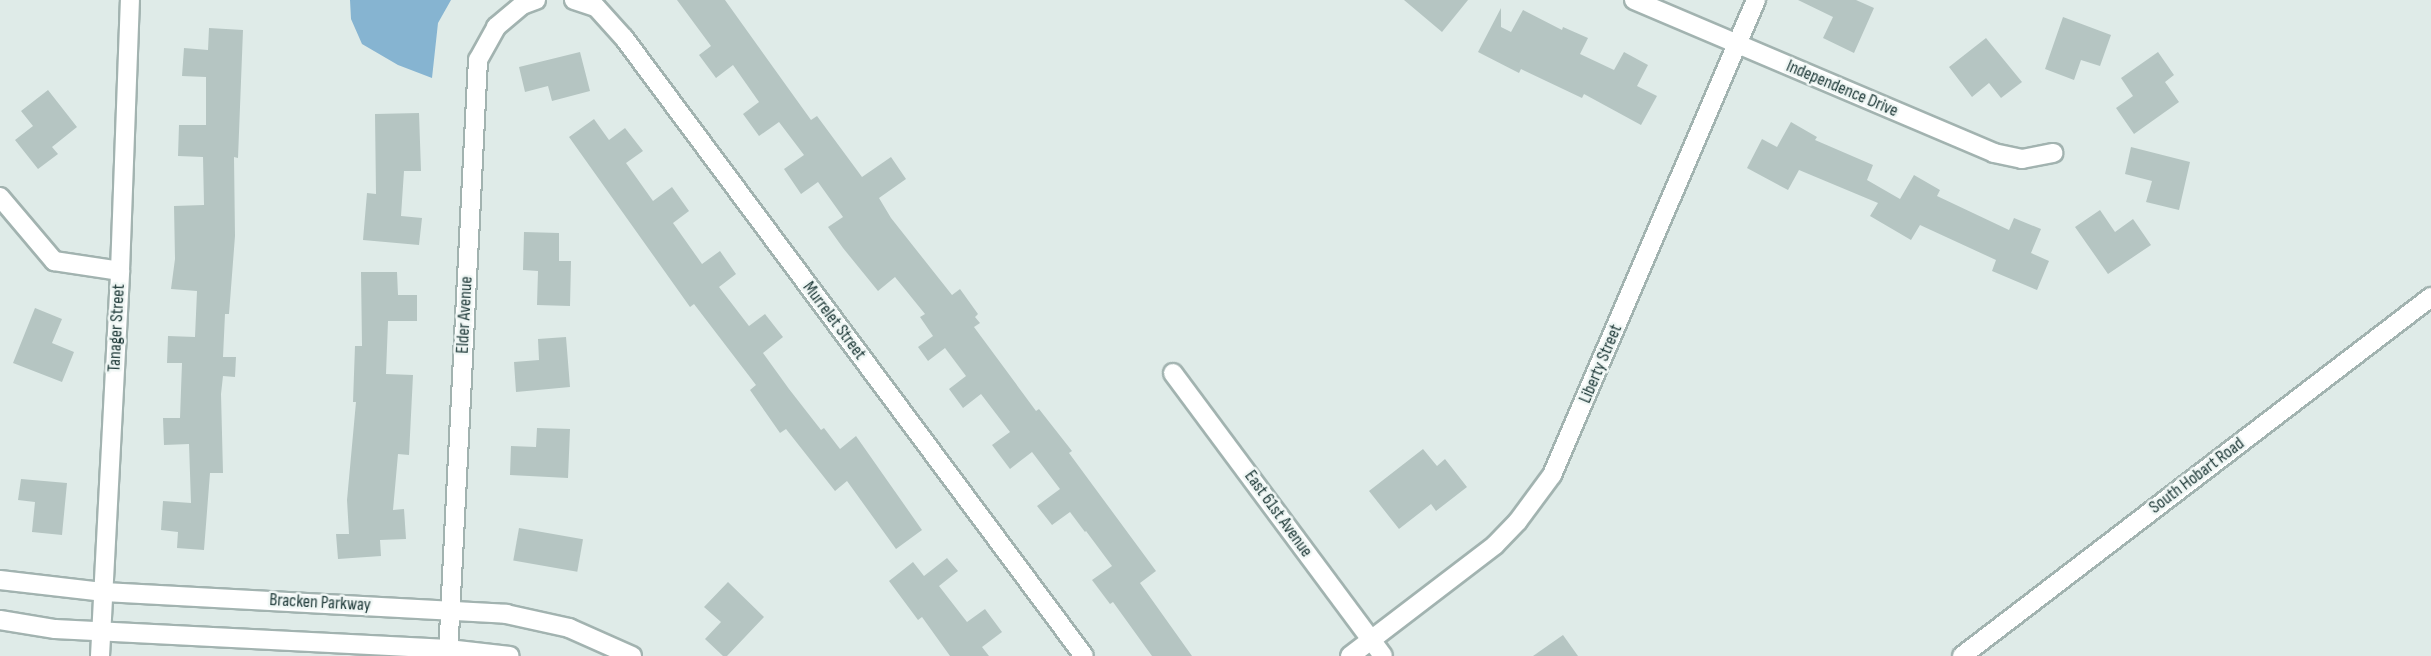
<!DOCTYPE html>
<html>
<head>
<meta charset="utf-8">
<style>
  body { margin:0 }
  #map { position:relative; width:2431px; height:656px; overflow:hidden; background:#dfebe8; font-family:"Sofia Sans Condensed",sans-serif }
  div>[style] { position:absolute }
  .water>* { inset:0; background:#86b4d1 }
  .building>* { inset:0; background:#b5c5c2; transform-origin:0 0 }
  .roads { filter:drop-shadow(2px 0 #a2b3b0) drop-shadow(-2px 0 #a2b3b0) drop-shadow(0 2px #a2b3b0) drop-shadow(0 -2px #a2b3b0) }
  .minor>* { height:18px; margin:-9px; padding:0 9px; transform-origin:9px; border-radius:9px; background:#fff }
  .tertiary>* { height:18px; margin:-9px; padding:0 9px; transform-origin:9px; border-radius:9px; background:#fff }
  span { translate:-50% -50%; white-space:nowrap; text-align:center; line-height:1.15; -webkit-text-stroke:5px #f0f7f5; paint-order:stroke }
  .street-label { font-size:18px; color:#203b3a }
</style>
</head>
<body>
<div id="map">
  <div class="water">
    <div style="clip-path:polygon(350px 0,451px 0,438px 23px,432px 78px,398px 65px,362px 44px,351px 19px)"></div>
  </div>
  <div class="building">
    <div style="clip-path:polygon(677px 0,725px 0,811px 120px,817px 116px,862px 177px,891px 157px,906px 179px,879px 198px,891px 218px,952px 295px,960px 289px,978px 314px,975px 317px,980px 323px,974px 327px,1036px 411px,1039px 409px,1072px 451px,1069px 453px,1156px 571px,1140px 583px,1192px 656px,1152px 656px,1113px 602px,1110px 604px,1092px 580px,1112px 566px,1086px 531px,1085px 532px,1070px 512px,1052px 525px,1037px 506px,1060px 489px,1032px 452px,1010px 469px,992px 445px,1010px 432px,981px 394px,963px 408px,949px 389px,966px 376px,945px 348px,928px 361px,918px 347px,933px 336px,920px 317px,925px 314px,895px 277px,878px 291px,843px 248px,828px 227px,843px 217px,818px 182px,801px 194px,784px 169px,804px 155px,779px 122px,759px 136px,743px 114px,759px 102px,733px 65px,716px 78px,699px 55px,711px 46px)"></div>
    <div style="clip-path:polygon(1404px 0,1468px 0,1442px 32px)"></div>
    <div style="clip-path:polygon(1798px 0,1856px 0,1874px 8px,1854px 53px,1823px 38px,1833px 17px)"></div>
    <div style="clip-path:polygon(1501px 8px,1501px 27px,1511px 32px,1523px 10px,1562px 30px,1563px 27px,1588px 38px,1580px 54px,1614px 70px,1624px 52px,1648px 65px,1637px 86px,1657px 96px,1641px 125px,1584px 94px,1582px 98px,1521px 69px,1519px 73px,1478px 52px)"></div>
    <div style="clip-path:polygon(2063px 17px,2111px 35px,2100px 66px,2081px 60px,2074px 80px,2045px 69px)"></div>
    <div style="clip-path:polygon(209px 28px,243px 30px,238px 158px,234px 157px,235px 236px,229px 314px,225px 314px,223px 357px,236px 357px,235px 377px,223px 376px,221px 394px,223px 473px,210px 473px,204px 550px,177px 548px,178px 532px,161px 530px,163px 501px,191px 503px,189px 444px,164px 445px,163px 418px,180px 418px,182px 363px,167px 363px,168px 336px,195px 337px,197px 291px,171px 289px,175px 259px,174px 206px,204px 205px,203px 157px,178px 156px,179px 125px,206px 125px,206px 77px,182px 76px,184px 48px,208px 50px)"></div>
    <div style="clip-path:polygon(1986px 38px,2022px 82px,2001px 98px,1989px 83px,1972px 97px,1949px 67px)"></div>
    <div style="clip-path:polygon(580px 52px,590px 91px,552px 101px,548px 86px,525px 92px,519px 67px)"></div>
    <div style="clip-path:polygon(2158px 52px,2174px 75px,2165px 82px,2179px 102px,2134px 134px,2116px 108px,2133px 96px,2121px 78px)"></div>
    <div style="clip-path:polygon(48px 90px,77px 127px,52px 147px,58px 154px,38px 169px,15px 140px,33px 126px,21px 111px)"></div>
    <div style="clip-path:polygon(419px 113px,421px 171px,404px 171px,401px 216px,422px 218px,419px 245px,363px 240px,367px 193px,376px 194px,375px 114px)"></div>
    <div style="clip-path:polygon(594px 119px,609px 140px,625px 128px,643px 151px,626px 163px,653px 201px,672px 187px,689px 211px,673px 223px,702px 264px,720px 251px,736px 274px,719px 287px,749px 326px,765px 314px,783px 337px,763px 353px,789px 389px,821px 430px,824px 428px,840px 449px,856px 436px,922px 530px,896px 549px,847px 481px,835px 491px,786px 429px,780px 433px,750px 390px,756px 385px,694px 304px,690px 307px,569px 137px)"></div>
    <div style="clip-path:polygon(1791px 122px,1817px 137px,1815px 140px,1873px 165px,1867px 180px,1900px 199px,1914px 175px,1940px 190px,1937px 196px,2009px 230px,2014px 218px,2041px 229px,2031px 253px,2049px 261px,2037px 290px,1992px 271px,1996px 260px,1920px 225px,1911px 240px,1870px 216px,1878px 203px,1799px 170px,1788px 190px,1747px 168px,1762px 139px,1777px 147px)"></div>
    <div style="clip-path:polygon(2131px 147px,2190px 162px,2179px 210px,2146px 202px,2152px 181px,2125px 174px)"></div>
    <div style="clip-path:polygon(2100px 210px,2115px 232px,2133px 219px,2151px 245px,2108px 274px,2075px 227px)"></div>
    <div style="clip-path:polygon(524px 232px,559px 233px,559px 261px,571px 261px,570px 306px,537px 305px,538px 271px,523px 270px)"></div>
    <div style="clip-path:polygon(361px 272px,397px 272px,398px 295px,417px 295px,417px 321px,388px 321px,386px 374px,413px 375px,409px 455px,398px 454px,393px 510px,404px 509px,406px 539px,380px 540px,381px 556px,338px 559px,336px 534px,349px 534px,347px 500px,356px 402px,353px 402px,355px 346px,362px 346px)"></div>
    <div style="clip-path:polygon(35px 308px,62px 319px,52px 343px,74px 352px,62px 382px,13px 363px)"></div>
    <div style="clip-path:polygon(566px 337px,570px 387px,516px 392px,514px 362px,539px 360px,538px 339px)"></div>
    <div style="clip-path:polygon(537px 428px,570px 429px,568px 478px,510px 475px,511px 446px,536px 447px)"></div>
    <div style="clip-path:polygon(1423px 449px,1437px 466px,1445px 459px,1467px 487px,1436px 511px,1431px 504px,1399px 529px,1369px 491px)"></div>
    <div style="clip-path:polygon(21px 479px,67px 483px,62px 535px,32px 532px,35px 502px,18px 500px)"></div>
    <div style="left:519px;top:528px;width:65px;height:33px;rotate:10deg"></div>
    <div style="clip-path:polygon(947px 558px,958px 571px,939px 586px,967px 622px,985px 609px,1002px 632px,982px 647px,989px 656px,950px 656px,922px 617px,918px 620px,889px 581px,913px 562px,924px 576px)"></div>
    <div style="clip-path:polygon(728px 582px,764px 617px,727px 656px,723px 656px,705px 639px,721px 622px,704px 607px)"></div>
    <div style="clip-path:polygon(1563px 635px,1578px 656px,1533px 656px)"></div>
  </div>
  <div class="roads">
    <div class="minor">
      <div style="left:574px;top:0;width:23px;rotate:18deg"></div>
      <div style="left:596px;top:7px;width:42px;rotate:47.9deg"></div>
      <div style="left:624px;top:38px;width:770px;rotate:53.34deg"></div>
      <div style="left:1634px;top:0;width:391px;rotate:23deg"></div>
      <div style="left:1994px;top:153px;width:29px;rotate:12deg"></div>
      <div style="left:2022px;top:159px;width:32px;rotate:-11deg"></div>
      <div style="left:0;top:197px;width:84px;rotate:49.8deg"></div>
      <div style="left:54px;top:261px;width:67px;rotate:8.6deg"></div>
      <div style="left:1173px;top:373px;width:352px;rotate:53.4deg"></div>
      <div style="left:100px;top:656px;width:386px;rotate:-87deg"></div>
      <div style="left:120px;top:271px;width:271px;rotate:-87.9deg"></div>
      <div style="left:448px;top:656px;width:597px;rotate:-87.12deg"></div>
      <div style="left:478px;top:60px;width:38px;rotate:-61deg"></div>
      <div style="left:496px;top:27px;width:34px;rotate:-40deg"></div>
      <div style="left:522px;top:5px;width:15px;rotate:-20deg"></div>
      <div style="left:1350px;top:656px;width:183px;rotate:-37.4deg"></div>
      <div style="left:1495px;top:545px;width:33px;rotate:-46deg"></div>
      <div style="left:1518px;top:521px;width:57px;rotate:-53.5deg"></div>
      <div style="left:1552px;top:475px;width:517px;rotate:-66.76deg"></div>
    </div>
    <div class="tertiary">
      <div style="left:0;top:580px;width:105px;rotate:6.6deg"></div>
      <div style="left:104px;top:592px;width:403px;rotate:3.1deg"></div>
      <div style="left:506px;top:614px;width:65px;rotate:12.5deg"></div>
      <div style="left:569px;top:628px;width:69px;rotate:24deg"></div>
      <div style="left:0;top:620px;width:56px;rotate:9.3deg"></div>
      <div style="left:55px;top:629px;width:394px;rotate:2.9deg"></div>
      <div style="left:448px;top:649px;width:62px;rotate:6.4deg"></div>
      <div style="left:1962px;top:656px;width:591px;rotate:-37.43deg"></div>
    </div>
  </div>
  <div class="street-label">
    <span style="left:1842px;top:89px;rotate:23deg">Independence Drive</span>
    <span style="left:465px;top:315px;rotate:-87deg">Elder Avenue</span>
    <span style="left:834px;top:321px;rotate:53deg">Murrelet Street</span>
    <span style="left:117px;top:328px;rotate:-87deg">Tanager Street</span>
    <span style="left:1601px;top:364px;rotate:-67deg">Liberty Street</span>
    <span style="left:2197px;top:476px;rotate:-37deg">South Hobart Road</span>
    <span style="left:1278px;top:514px;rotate:54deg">East 61st Avenue</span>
    <span style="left:320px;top:603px;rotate:3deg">Bracken Parkway</span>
  </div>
</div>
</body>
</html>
